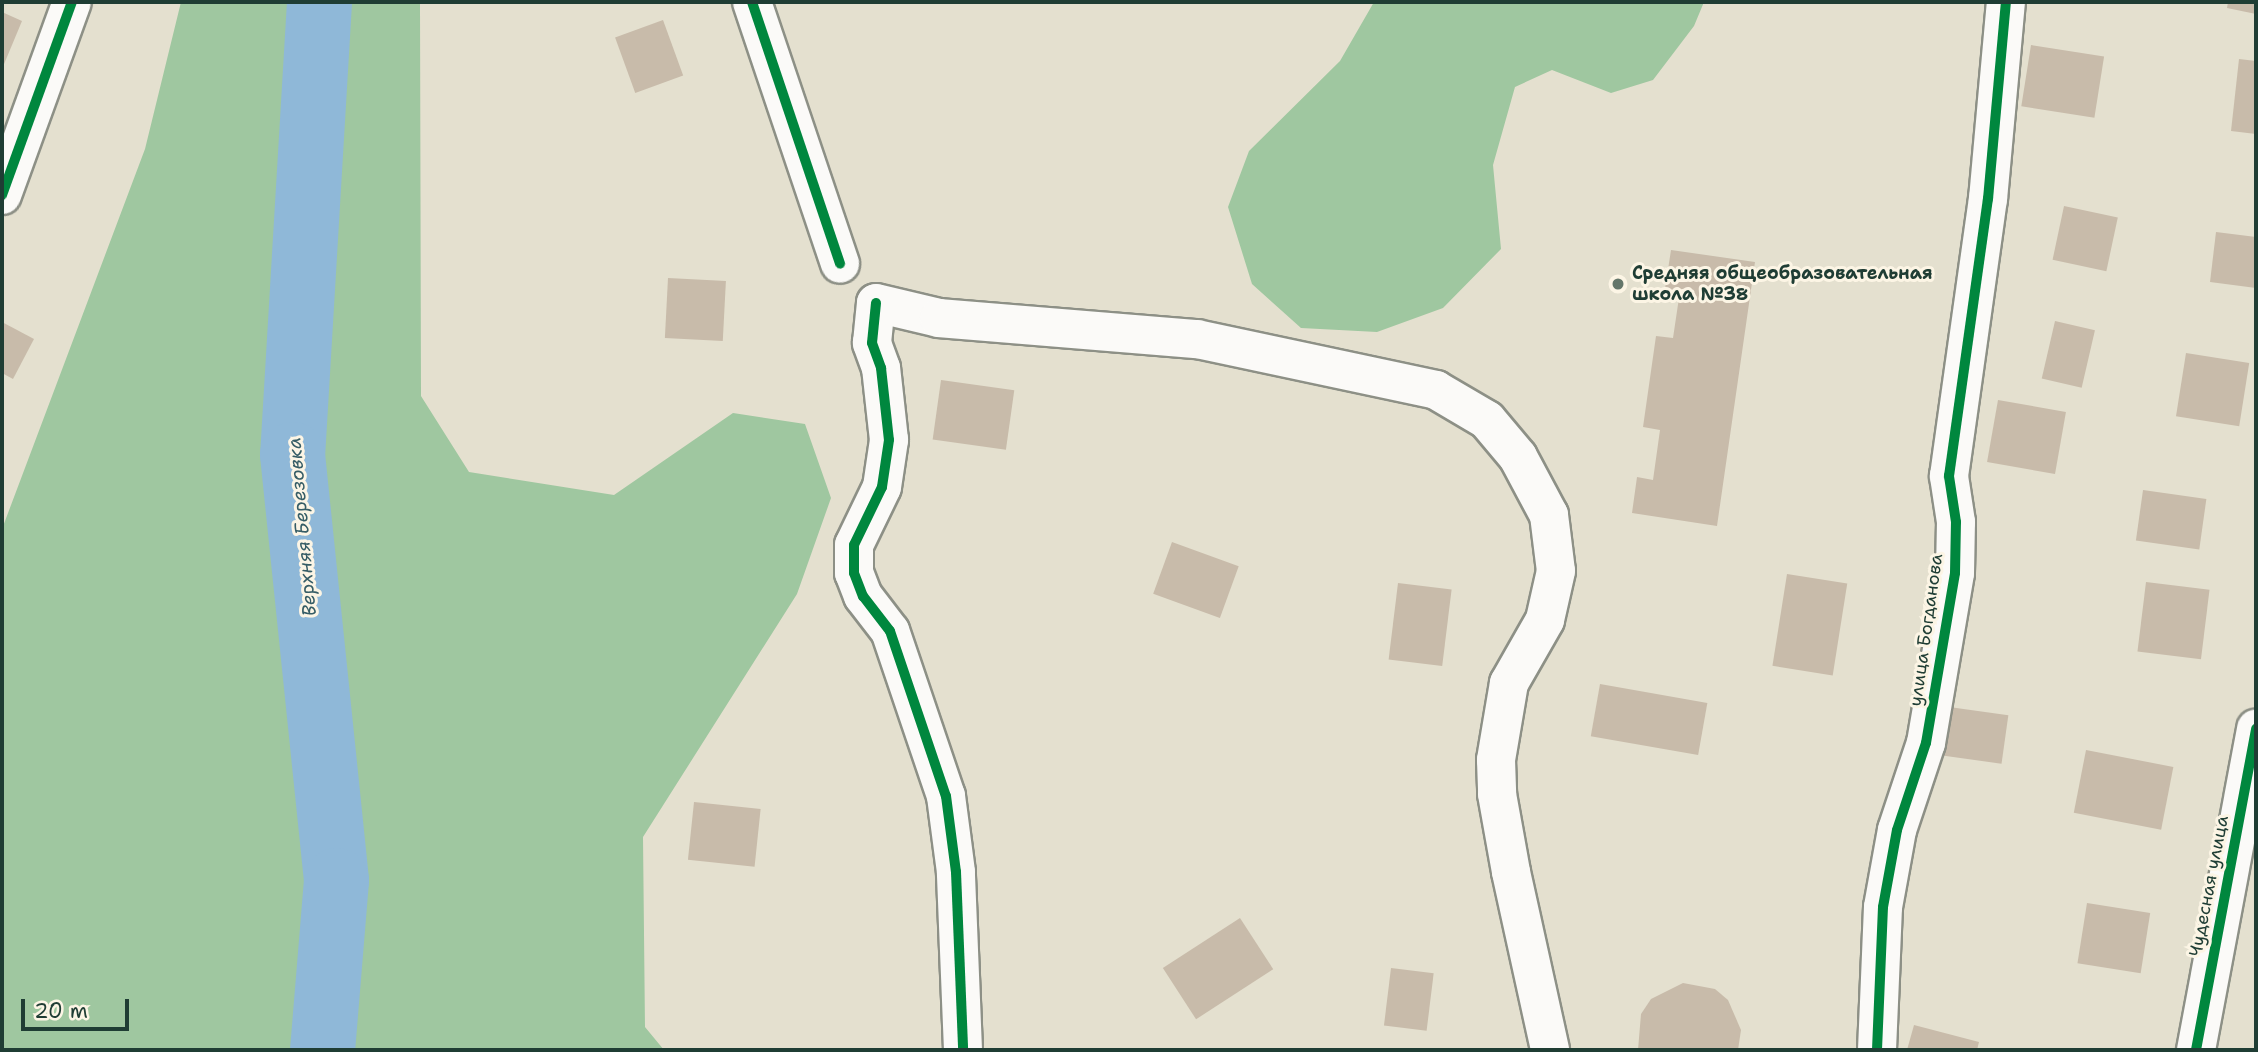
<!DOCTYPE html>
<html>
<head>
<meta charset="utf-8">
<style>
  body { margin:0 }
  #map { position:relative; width:2258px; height:1052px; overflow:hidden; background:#e4e0cf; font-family:"Shantell Sans",sans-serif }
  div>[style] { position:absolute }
  .forest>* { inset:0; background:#9fc7a0 }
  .river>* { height:65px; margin:-32.5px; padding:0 32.5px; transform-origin:32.5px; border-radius:32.5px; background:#8fb8d8 }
  .building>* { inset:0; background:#c8bbaa; transform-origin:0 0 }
  .roads { filter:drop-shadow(2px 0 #8d9086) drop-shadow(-2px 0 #8d9086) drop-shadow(0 2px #8d9086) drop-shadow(0 -2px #8d9086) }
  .minor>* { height:38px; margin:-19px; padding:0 19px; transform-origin:19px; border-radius:19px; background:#fbfaf8 }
  .cycleway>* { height:10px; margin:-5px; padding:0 5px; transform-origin:5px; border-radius:5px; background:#00873e }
  .dots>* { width:19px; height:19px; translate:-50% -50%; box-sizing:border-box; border:4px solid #fcf5e5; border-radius:50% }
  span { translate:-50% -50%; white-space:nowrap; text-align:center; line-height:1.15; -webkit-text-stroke:6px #fcf5e5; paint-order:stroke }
  .poi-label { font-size:18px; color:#1f3d34; font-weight:700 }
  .left { translate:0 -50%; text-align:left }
  .street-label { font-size:18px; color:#1f3d34 }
  .water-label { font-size:19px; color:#365d66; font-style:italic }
  .frame { position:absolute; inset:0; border:4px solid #1f3d34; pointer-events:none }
  .scale { position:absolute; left:21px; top:999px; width:108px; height:32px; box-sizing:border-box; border:4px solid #1f3d34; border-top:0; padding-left:9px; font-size:21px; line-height:24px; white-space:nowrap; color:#1f3d34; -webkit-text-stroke:5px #fcf5e5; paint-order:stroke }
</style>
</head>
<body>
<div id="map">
  <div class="forest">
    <div style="clip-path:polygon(181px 2px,420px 2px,421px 396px,469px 472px,614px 495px,733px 413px,805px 424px,831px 498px,797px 594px,643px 837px,645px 1027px,664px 1050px,2px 1050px,2px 529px,145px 149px)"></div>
    <div style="clip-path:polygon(1374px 2px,1704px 2px,1694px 26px,1653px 80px,1611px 93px,1552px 70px,1515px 87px,1493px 165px,1501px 249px,1443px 308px,1377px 332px,1301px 328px,1252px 284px,1228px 207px,1249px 151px,1340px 61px)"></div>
  </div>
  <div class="river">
    <div style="left:319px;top:2px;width:453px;rotate:93.4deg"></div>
    <div style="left:292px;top:454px;width:428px;rotate:84.1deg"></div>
    <div style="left:336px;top:880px;width:171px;rotate:94.7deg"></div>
  </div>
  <div class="building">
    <div style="clip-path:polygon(2228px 2px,2256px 2px,2256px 14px,2227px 8px)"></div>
    <div style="clip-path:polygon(2px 12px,22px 21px,2px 69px)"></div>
    <div style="left:663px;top:20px;width:59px;height:51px;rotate:70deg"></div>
    <div style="left:2031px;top:45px;width:74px;height:62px;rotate:9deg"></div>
    <div style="clip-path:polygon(2239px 59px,2256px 61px,2256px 134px,2231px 131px)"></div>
    <div style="left:2064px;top:206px;width:55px;height:55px;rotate:12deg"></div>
    <div style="clip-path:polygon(2216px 232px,2256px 237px,2256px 288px,2210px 282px)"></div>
    <div style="clip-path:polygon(1671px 250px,1755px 262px,1717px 526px,1632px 513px,1637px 477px,1653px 480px,1660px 430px,1643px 427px,1656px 336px,1673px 338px,1680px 291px,1665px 289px)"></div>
    <div style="left:668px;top:278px;width:58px;height:60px;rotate:3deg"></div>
    <div style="left:2055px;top:321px;width:41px;height:59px;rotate:13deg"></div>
    <div style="clip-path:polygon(2px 322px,34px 339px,13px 379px,2px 373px)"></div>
    <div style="left:2186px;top:353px;width:64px;height:64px;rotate:9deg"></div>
    <div style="left:941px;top:380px;width:74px;height:60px;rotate:8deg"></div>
    <div style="left:1998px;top:400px;width:69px;height:63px;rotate:10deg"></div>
    <div style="left:2143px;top:490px;width:64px;height:51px;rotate:8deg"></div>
    <div style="left:1172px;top:542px;width:71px;height:55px;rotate:20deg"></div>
    <div style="left:1787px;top:574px;width:61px;height:93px;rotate:9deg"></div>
    <div style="left:2146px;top:582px;width:64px;height:70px;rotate:7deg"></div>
    <div style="left:1398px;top:583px;width:54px;height:77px;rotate:7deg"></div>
    <div style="left:1600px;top:684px;width:109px;height:53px;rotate:10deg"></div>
    <div style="left:1942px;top:706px;width:67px;height:49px;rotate:8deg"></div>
    <div style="left:2086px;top:750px;width:89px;height:64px;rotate:11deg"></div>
    <div style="left:694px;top:802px;width:67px;height:58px;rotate:6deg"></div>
    <div style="left:2087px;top:903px;width:64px;height:61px;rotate:9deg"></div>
    <div style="left:1240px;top:918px;width:61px;height:92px;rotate:57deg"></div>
    <div style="left:1391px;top:968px;width:43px;height:58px;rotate:7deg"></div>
    <div style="clip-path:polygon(1683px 983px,1715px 989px,1728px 1000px,1741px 1030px,1738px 1050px,1638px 1050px,1641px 1014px,1651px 999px)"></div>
    <div style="clip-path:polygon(1914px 1025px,1979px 1042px,1977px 1050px,1907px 1050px)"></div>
  </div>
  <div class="roads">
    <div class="minor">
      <div style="left:752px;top:2px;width:276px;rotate:71.4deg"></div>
      <div style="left:2px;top:195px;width:205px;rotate:-70.1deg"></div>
      <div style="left:963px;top:1050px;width:178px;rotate:-92.3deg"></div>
      <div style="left:956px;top:872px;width:77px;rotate:-97.5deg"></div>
      <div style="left:946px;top:796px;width:174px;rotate:-108.7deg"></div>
      <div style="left:890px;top:631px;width:44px;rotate:-127.6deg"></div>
      <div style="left:863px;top:596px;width:25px;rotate:-111deg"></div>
      <div style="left:854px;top:573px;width:28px;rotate:-90deg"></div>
      <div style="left:854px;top:545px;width:64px;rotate:-64.2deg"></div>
      <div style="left:882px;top:487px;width:48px;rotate:-81.5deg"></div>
      <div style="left:889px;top:440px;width:72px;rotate:-96.3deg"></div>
      <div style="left:881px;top:368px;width:27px;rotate:-110deg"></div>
      <div style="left:872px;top:343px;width:40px;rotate:-84.3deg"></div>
      <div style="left:876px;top:303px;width:65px;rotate:13.4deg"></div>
      <div style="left:939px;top:318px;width:259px;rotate:4.7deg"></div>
      <div style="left:1197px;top:339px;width:244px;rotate:12deg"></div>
      <div style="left:1436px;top:390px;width:59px;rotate:30.5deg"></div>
      <div style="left:1487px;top:420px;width:48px;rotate:50deg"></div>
      <div style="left:1518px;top:457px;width:66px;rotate:61.9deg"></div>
      <div style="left:1549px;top:515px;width:56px;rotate:82.9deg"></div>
      <div style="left:1556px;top:571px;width:50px;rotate:102.7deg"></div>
      <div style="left:1545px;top:620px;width:73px;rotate:119.7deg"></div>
      <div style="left:1509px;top:683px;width:78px;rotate:99.6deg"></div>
      <div style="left:1496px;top:760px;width:34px;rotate:88deg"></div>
      <div style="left:1497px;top:794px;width:79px;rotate:79.8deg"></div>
      <div style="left:1511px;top:872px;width:182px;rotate:77.6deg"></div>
      <div style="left:1877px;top:1050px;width:143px;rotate:-87.6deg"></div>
      <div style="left:1883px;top:907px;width:78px;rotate:-79.7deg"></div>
      <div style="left:1897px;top:830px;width:92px;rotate:-71.6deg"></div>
      <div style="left:1926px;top:743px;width:172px;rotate:-80.3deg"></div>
      <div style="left:1955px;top:573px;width:51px;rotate:-88.9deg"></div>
      <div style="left:1956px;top:522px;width:47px;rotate:-98.7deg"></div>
      <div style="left:1949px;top:476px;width:280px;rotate:-82deg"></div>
      <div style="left:1988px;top:199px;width:198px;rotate:-84.8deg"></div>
      <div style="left:2196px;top:1050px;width:327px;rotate:-79.4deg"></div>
    </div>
  </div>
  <div class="cycleway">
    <div style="left:752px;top:2px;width:276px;rotate:71.4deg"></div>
    <div style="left:2px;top:195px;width:205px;rotate:-70.1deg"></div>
    <div style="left:876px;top:303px;width:40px;rotate:95.7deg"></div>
    <div style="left:872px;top:343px;width:27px;rotate:70deg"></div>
    <div style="left:881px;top:368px;width:72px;rotate:83.7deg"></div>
    <div style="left:889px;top:440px;width:48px;rotate:98.5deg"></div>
    <div style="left:882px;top:487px;width:64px;rotate:115.8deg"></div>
    <div style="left:854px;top:545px;width:28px;rotate:90deg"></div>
    <div style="left:854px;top:573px;width:25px;rotate:69deg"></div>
    <div style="left:863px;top:596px;width:44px;rotate:52.4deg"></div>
    <div style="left:890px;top:631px;width:174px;rotate:71.3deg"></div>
    <div style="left:946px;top:796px;width:77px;rotate:82.5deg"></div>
    <div style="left:956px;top:872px;width:178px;rotate:87.7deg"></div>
    <div style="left:1877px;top:1050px;width:143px;rotate:-87.6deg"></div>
    <div style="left:1883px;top:907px;width:78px;rotate:-79.7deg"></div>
    <div style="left:1897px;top:830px;width:92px;rotate:-71.6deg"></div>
    <div style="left:1926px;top:743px;width:172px;rotate:-80.3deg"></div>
    <div style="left:1955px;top:573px;width:51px;rotate:-88.9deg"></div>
    <div style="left:1956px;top:522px;width:47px;rotate:-98.7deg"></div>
    <div style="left:1949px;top:476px;width:280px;rotate:-82deg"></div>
    <div style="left:1988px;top:199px;width:198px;rotate:-84.8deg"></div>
    <div style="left:2196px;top:1050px;width:327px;rotate:-79.4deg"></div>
  </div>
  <div class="dots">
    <div style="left:1618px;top:284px;background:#64766a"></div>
  </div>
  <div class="poi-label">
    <span class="left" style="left:1632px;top:284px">Средняя общеобразовательная<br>школа №38</span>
  </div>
  <div class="street-label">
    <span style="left:1926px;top:630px;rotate:-82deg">улица Богданова</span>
    <span style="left:2209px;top:886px;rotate:-79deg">Чудесная улица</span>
  </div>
  <div class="water-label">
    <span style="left:302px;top:527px;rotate:-95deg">Верхняя Березовка</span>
  </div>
  <div class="frame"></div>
  <div class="scale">20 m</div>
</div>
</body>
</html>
